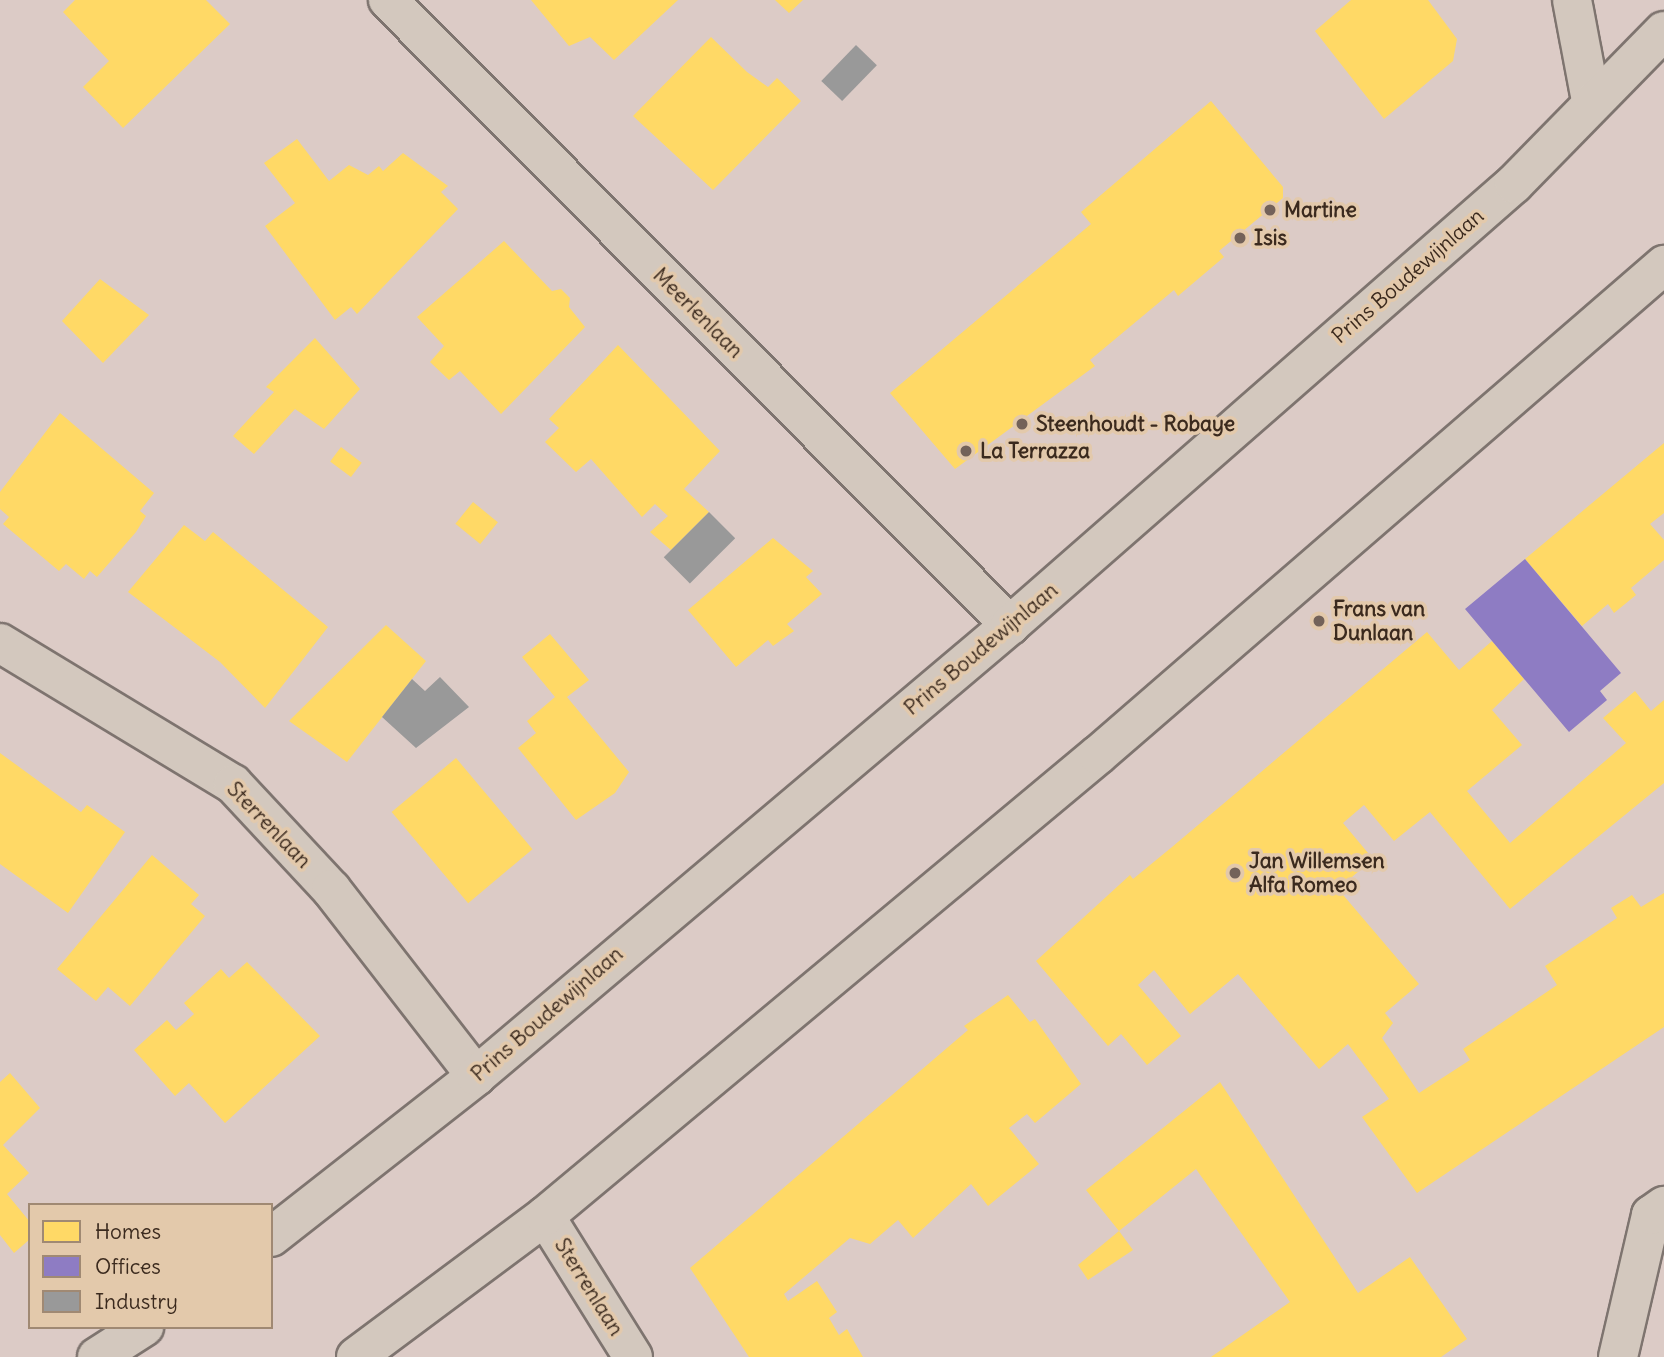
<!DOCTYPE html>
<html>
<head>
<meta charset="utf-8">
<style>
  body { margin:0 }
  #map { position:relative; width:1664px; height:1357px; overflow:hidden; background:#dccbc6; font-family:Delius,sans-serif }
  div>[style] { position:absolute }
  .homes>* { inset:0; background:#ffd966; transform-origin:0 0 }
  .offices>* { inset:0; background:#8e7cc3 }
  .industry>* { inset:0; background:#999; transform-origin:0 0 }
  .roads { filter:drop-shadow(2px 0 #7e746f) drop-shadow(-2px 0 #7e746f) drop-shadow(0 2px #7e746f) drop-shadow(0 -2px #7e746f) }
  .minor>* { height:38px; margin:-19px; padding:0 19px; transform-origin:19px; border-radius:19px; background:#d3c8be }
  .major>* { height:38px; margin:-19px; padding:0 19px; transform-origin:19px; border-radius:19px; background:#d3c8be }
  .dots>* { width:19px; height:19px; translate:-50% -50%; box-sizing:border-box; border:4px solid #e3c9ab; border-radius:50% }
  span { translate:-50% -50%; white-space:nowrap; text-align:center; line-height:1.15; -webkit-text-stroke:7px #e3c9ab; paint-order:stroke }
  .poi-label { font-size:21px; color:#3b2a1e; font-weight:700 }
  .left { translate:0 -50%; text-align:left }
  .street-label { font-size:21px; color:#3b2a1e }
  .legend { position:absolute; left:28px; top:1203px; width:245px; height:126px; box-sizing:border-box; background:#e3c9ab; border:2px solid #a08973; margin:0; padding:9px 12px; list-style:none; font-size:21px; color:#3b2a1e }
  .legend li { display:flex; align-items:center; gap:14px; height:35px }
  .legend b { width:35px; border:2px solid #a08973 }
</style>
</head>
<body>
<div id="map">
  <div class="homes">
    <div style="clip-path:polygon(75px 0,206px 0,230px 24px,123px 128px,83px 87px,109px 61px,63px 12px)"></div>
    <div style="clip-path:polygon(531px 0,678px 0,614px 60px,590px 37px,569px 46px)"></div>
    <div style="clip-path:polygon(775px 0,803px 0,789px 13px)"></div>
    <div style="clip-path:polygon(1351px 0,1428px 0,1457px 39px,1453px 61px,1384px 119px,1315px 31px)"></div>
    <div style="clip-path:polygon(711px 37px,747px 72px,768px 87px,777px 78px,801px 101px,713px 190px,633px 116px)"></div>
    <div style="clip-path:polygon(1211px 101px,1283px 187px,1283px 198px,1219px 251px,1224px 257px,1178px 296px,1174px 290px,1090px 360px,1095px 366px,955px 469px,890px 393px,1091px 224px,1081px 212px)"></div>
    <div style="clip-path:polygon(297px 139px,329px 181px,349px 165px,368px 175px,379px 166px,383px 171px,403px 153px,448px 186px,441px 192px,458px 209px,357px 314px,351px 307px,335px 320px,265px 226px,295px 203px,264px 163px)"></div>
    <div style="clip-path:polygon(504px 241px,552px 291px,561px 289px,570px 298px,569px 307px,585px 327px,501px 414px,460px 371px,449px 380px,430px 362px,444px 346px,417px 317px)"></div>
    <div style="clip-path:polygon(100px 279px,149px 315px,103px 363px,62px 321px)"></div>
    <div style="clip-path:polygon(315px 338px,360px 389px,324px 429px,295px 409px,254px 454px,233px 436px,274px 392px,266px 387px)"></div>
    <div style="clip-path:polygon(618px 345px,720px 451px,684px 489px,709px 512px,671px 550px,650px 532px,668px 516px,655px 504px,642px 517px,591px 459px,576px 472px,545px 442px,559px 428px,549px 419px)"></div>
    <div style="clip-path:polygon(60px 413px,154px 493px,140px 511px,146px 516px,136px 532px,97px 577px,90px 571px,84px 579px,66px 564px,59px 571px,3px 524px,9px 517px,0 509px,0 492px)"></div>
    <div style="clip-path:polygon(1664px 443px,1664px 513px,1650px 524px,1664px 540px,1664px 560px,1631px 588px,1636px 595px,1614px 613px,1608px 604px,1582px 626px,1525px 559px)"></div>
    <div style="left:341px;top:447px;width:26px;height:18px;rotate:37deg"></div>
    <div style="left:473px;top:502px;width:32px;height:28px;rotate:39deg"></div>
    <div style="clip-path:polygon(184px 525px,205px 541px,213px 532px,328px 627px,265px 708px,220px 662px,128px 592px)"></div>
    <div style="clip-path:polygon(773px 538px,813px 571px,806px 577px,822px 594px,787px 624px,794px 631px,773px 646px,768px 640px,736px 667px,688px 610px)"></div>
    <div style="clip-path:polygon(386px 625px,426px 661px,347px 762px,289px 721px)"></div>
    <div style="clip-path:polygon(1427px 632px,1459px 670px,1492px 641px,1524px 679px,1492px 710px,1522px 745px,1467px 791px,1510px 843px,1626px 743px,1603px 718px,1635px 691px,1651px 711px,1664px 700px,1664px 783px,1510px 909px,1430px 812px,1394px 841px,1364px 805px,1343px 823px,1373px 859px,1338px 889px,1419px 984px,1385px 1013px,1393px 1023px,1382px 1038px,1419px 1093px,1470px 1060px,1463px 1049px,1557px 985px,1545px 966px,1617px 918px,1611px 908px,1632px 895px,1641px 907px,1664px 893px,1664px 1027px,1417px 1193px,1362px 1117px,1389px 1099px,1348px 1044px,1319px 1069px,1238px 974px,1190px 1014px,1154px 970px,1138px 985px,1181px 1036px,1147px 1065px,1121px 1034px,1108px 1046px,1036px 961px,1130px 875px,1133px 879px,1172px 847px)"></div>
    <div style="clip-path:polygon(550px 634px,589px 680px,567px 697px,629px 772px,615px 793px,576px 820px,518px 748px,536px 733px,527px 721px,555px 697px,522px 657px)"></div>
    <div style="clip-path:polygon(0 753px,81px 812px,87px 805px,125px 832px,68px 913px,0 864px)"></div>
    <div style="left:456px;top:758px;width:119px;height:84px;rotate:50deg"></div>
    <div style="clip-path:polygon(152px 855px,199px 895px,191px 904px,205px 916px,130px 1006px,108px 987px,96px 1001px,57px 969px)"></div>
    <div style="clip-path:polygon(247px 962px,320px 1036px,225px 1123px,189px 1083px,175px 1096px,134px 1050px,167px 1020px,176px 1030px,194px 1014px,184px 1003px,221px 969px,229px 978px)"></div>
    <div style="clip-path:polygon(1008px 995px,1030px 1022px,1035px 1019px,1081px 1084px,1035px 1123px,1027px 1114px,1009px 1128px,1039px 1164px,988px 1206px,971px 1184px,913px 1238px,898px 1220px,870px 1244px,850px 1238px,784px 1294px,788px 1301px,817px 1281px,837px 1312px,829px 1318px,839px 1335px,847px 1329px,863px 1357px,749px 1357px,690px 1268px,968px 1030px,964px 1026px)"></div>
    <div style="clip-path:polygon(10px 1073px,40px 1108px,3px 1145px,29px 1173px,7px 1194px,30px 1222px,30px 1239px,14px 1253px,0 1235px,0 1082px)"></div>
    <div style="clip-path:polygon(1220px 1082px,1358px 1293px,1410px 1257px,1467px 1339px,1441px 1357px,1211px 1357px,1290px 1302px,1196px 1169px,1119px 1231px,1086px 1190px)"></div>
    <div style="clip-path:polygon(1119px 1231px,1133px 1250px,1088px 1280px,1078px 1265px)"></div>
  </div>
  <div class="offices">
    <div style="clip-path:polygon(1525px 559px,1621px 673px,1600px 691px,1607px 700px,1569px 732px,1465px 609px)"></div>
  </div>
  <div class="industry">
    <div style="left:856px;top:45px;width:29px;height:50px;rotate:44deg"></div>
    <div style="left:709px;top:512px;width:37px;height:64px;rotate:45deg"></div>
    <div style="clip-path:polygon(440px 677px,469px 707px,416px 748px,382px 717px,412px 679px,425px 691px)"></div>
  </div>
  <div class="roads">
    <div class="minor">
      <div style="left:388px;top:0;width:882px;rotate:45.14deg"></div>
      <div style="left:0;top:643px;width:272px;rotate:31.2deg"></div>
      <div style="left:233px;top:784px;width:144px;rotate:47deg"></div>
      <div style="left:331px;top:889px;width:237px;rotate:52.2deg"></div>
      <div style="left:545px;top:1216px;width:166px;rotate:58deg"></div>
      <div style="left:1618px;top:1357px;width:146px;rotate:-76.9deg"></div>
      <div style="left:1651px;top:1215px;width:16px;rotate:-35deg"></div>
    </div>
    <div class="major">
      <div style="left:1572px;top:0;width:103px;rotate:79.3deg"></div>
      <div style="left:271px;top:1237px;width:261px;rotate:-38.1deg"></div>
      <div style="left:476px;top:1076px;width:699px;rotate:-40.18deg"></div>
      <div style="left:1010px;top:625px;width:670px;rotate:-41.19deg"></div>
      <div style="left:1514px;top:184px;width:214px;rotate:-45.6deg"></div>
      <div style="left:97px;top:1357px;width:56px;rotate:-32.6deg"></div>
      <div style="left:356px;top:1357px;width:236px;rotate:-36.7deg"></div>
      <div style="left:545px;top:1216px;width:720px;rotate:-39.82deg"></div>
      <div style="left:1098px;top:755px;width:749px;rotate:-40.88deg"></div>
    </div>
  </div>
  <div class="dots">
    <div style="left:1270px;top:210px;background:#736259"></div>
    <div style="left:1240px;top:238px;background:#736259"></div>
    <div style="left:1022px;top:424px;background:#736259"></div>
    <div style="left:966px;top:451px;background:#736259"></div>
    <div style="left:1319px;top:621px;background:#736259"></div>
    <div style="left:1235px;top:873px;background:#736259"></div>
  </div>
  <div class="poi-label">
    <span class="left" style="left:1284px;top:210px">Martine</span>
    <span class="left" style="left:1254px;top:238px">Isis</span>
    <span class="left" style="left:1036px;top:424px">Steenhoudt - Robaye</span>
    <span class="left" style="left:980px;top:451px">La Terrazza</span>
    <span class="left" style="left:1333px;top:621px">Frans van<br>Dunlaan</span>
    <span class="left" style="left:1249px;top:873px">Jan Willemsen<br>Alfa Romeo</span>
  </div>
  <div class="street-label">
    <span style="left:1408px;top:276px;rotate:-41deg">Prins Boudewijnlaan</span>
    <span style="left:698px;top:313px;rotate:45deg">Meerlenlaan</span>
    <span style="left:981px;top:649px;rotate:-40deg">Prins Boudewijnlaan</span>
    <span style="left:269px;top:825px;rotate:46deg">Sterrenlaan</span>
    <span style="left:547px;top:1014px;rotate:-41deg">Prins Boudewijnlaan</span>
    <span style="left:589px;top:1287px;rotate:58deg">Sterrenlaan</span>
  </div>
  <ul class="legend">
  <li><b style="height:19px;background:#ffd966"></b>Homes</li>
  <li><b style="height:19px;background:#8e7cc3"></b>Offices</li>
  <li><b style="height:19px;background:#999"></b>Industry</li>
  </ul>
</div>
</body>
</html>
